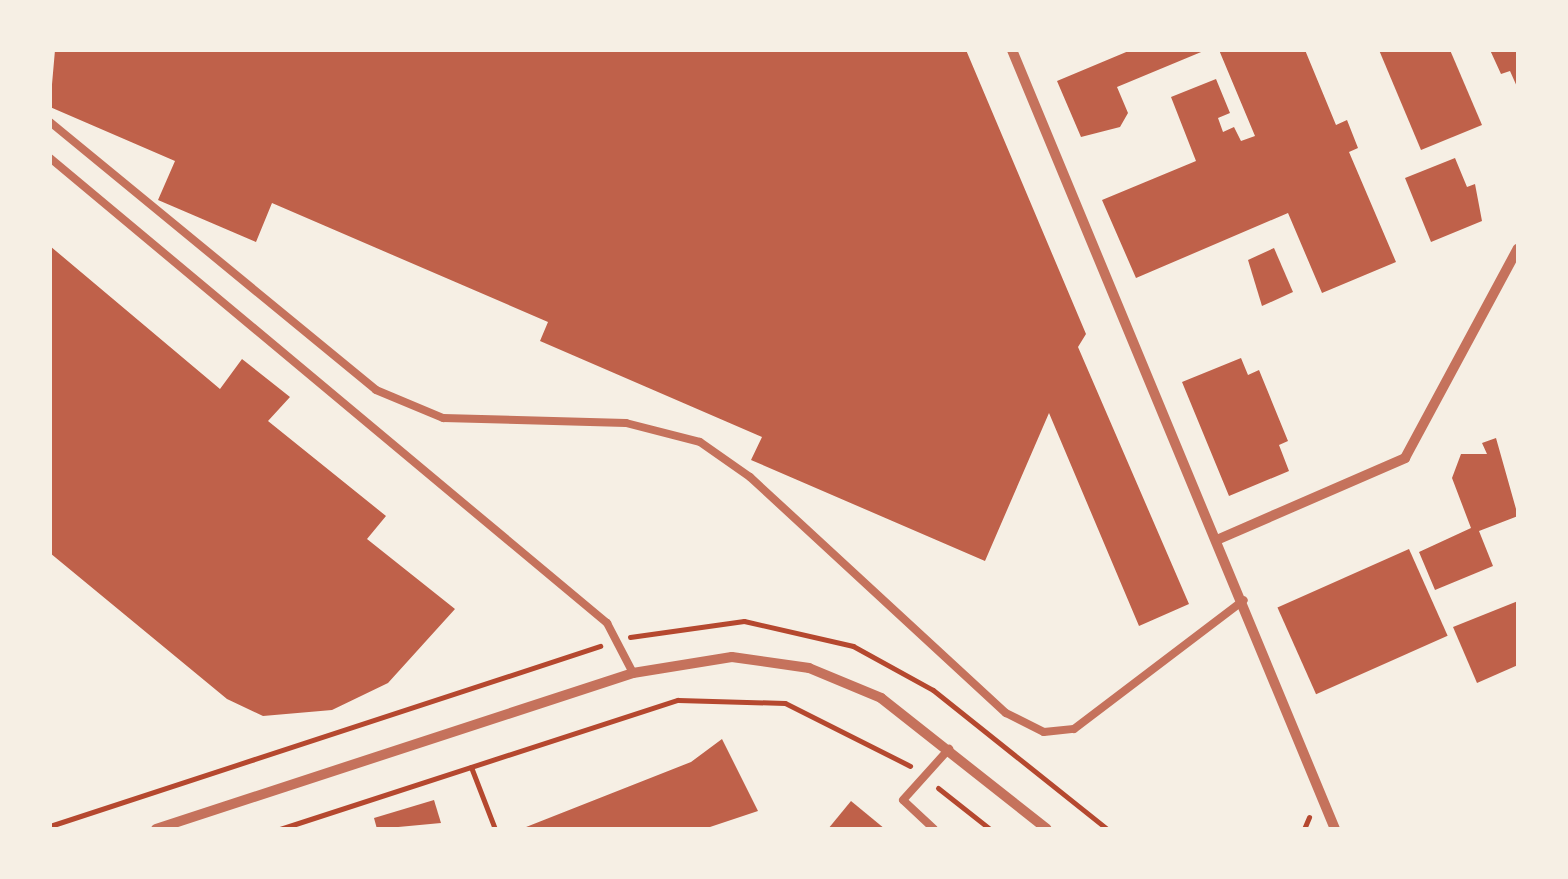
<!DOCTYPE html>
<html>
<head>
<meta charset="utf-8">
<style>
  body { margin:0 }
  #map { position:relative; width:1568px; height:879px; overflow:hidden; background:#f6efe4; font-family:Signika,sans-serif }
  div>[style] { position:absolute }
  .building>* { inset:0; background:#bf614a; transform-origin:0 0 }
  .path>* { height:5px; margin:-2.5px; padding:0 2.5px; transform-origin:2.5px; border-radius:2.5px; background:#b5482f }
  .service>* { height:8px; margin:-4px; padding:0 4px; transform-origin:4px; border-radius:4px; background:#c5725c }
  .minor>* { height:10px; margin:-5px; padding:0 5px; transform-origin:5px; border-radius:5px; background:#c5725c }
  span { translate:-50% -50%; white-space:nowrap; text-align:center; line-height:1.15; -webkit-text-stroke:8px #f6efe4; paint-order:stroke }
  .frame { position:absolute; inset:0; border:52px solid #f6efe4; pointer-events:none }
</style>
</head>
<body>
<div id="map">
  <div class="building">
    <div style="clip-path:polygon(55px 50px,966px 50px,1086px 334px,1078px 347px,1189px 604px,1139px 626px,1049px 413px,985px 561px,751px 460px,762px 437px,540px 341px,548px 322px,272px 203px,256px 242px,158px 200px,175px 161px,50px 107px)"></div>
    <div style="clip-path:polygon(1131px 50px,1206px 50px,1117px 87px,1128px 113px,1120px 127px,1081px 137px,1057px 81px)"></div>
    <div style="clip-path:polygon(1219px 50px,1305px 50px,1336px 125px,1347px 120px,1358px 148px,1349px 152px,1396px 262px,1322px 293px,1288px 213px,1136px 278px,1102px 200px,1196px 161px,1171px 97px,1216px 79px,1230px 113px,1218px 118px,1223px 132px,1234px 127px,1241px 141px,1255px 136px)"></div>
    <div style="clip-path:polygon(1379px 50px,1450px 50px,1482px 125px,1421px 150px)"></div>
    <div style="clip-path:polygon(1490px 50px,1518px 50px,1518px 89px,1510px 71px,1501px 74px)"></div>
    <div style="clip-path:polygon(1455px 158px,1467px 187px,1475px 184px,1482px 221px,1431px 242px,1405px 178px)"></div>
    <div style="clip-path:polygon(50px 246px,220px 389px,242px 359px,290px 397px,268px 421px,386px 516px,367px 539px,455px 609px,388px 683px,332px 710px,263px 716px,227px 699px,50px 553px)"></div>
    <div style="clip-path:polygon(1274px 248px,1293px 292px,1262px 306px,1248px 260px)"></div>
    <div style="clip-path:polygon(1241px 358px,1248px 375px,1259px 370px,1288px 441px,1279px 445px,1289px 471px,1229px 496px,1182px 382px)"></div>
    <div style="clip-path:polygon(1496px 438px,1518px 516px,1479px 531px,1493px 566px,1435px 590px,1419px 552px,1471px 528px,1452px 478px,1461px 454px,1487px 454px,1482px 443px)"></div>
    <div style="left:1409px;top:549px;width:95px;height:144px;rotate:66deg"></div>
    <div style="clip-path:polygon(1518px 601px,1518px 665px,1477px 683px,1453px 627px)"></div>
    <div style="clip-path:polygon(722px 739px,758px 811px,704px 829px,521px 829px,691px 762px)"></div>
    <div style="clip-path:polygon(434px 800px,441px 823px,377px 829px,374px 818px)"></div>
    <div style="clip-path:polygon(851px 801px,885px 829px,828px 829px)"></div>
  </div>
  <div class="path">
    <div style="left:630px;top:637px;width:115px;rotate:-8deg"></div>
    <div style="left:744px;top:621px;width:112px;rotate:12.9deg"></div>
    <div style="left:853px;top:646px;width:91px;rotate:28.8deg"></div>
    <div style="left:933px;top:690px;width:223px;rotate:38.6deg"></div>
    <div style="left:471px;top:767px;width:66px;rotate:68.8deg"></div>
    <div style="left:938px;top:788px;width:66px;rotate:38.3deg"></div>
    <div style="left:50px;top:826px;width:579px;rotate:-18.12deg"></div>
    <div style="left:280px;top:829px;width:418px;rotate:-18deg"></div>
    <div style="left:678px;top:700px;width:107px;rotate:1.6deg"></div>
    <div style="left:785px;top:703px;width:140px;rotate:26.7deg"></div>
    <div style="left:1304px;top:829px;width:13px;rotate:-67deg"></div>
  </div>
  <div class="service">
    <div style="left:50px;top:122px;width:422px;rotate:39.4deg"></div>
    <div style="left:376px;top:390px;width:73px;rotate:22.7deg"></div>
    <div style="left:443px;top:418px;width:183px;rotate:1.6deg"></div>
    <div style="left:626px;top:423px;width:76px;rotate:14.4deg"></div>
    <div style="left:700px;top:442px;width:61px;rotate:35deg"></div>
    <div style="left:750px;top:477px;width:348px;rotate:42.7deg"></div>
    <div style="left:1006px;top:713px;width:42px;rotate:26.6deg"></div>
    <div style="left:1044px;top:732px;width:30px;rotate:-6deg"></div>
    <div style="left:1074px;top:729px;width:213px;rotate:-37.2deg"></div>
    <div style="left:50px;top:158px;width:726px;rotate:39.86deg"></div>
    <div style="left:607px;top:623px;width:56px;rotate:62.5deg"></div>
    <div style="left:934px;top:829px;width:42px;rotate:-136.9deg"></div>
    <div style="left:903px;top:800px;width:69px;rotate:-48deg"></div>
  </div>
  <div class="minor">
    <div style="left:1012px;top:50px;width:843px;rotate:67.48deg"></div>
    <div style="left:1219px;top:539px;width:203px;rotate:-23.5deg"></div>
    <div style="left:1405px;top:458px;width:238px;rotate:-61.7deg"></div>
    <div style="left:156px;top:829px;width:502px;rotate:-18.11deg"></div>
    <div style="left:633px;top:673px;width:100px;rotate:-9.2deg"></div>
    <div style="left:732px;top:657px;width:78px;rotate:8.1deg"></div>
    <div style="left:809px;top:668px;width:78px;rotate:22.6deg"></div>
    <div style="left:881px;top:698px;width:211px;rotate:38.3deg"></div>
  </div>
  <div class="frame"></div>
</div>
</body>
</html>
